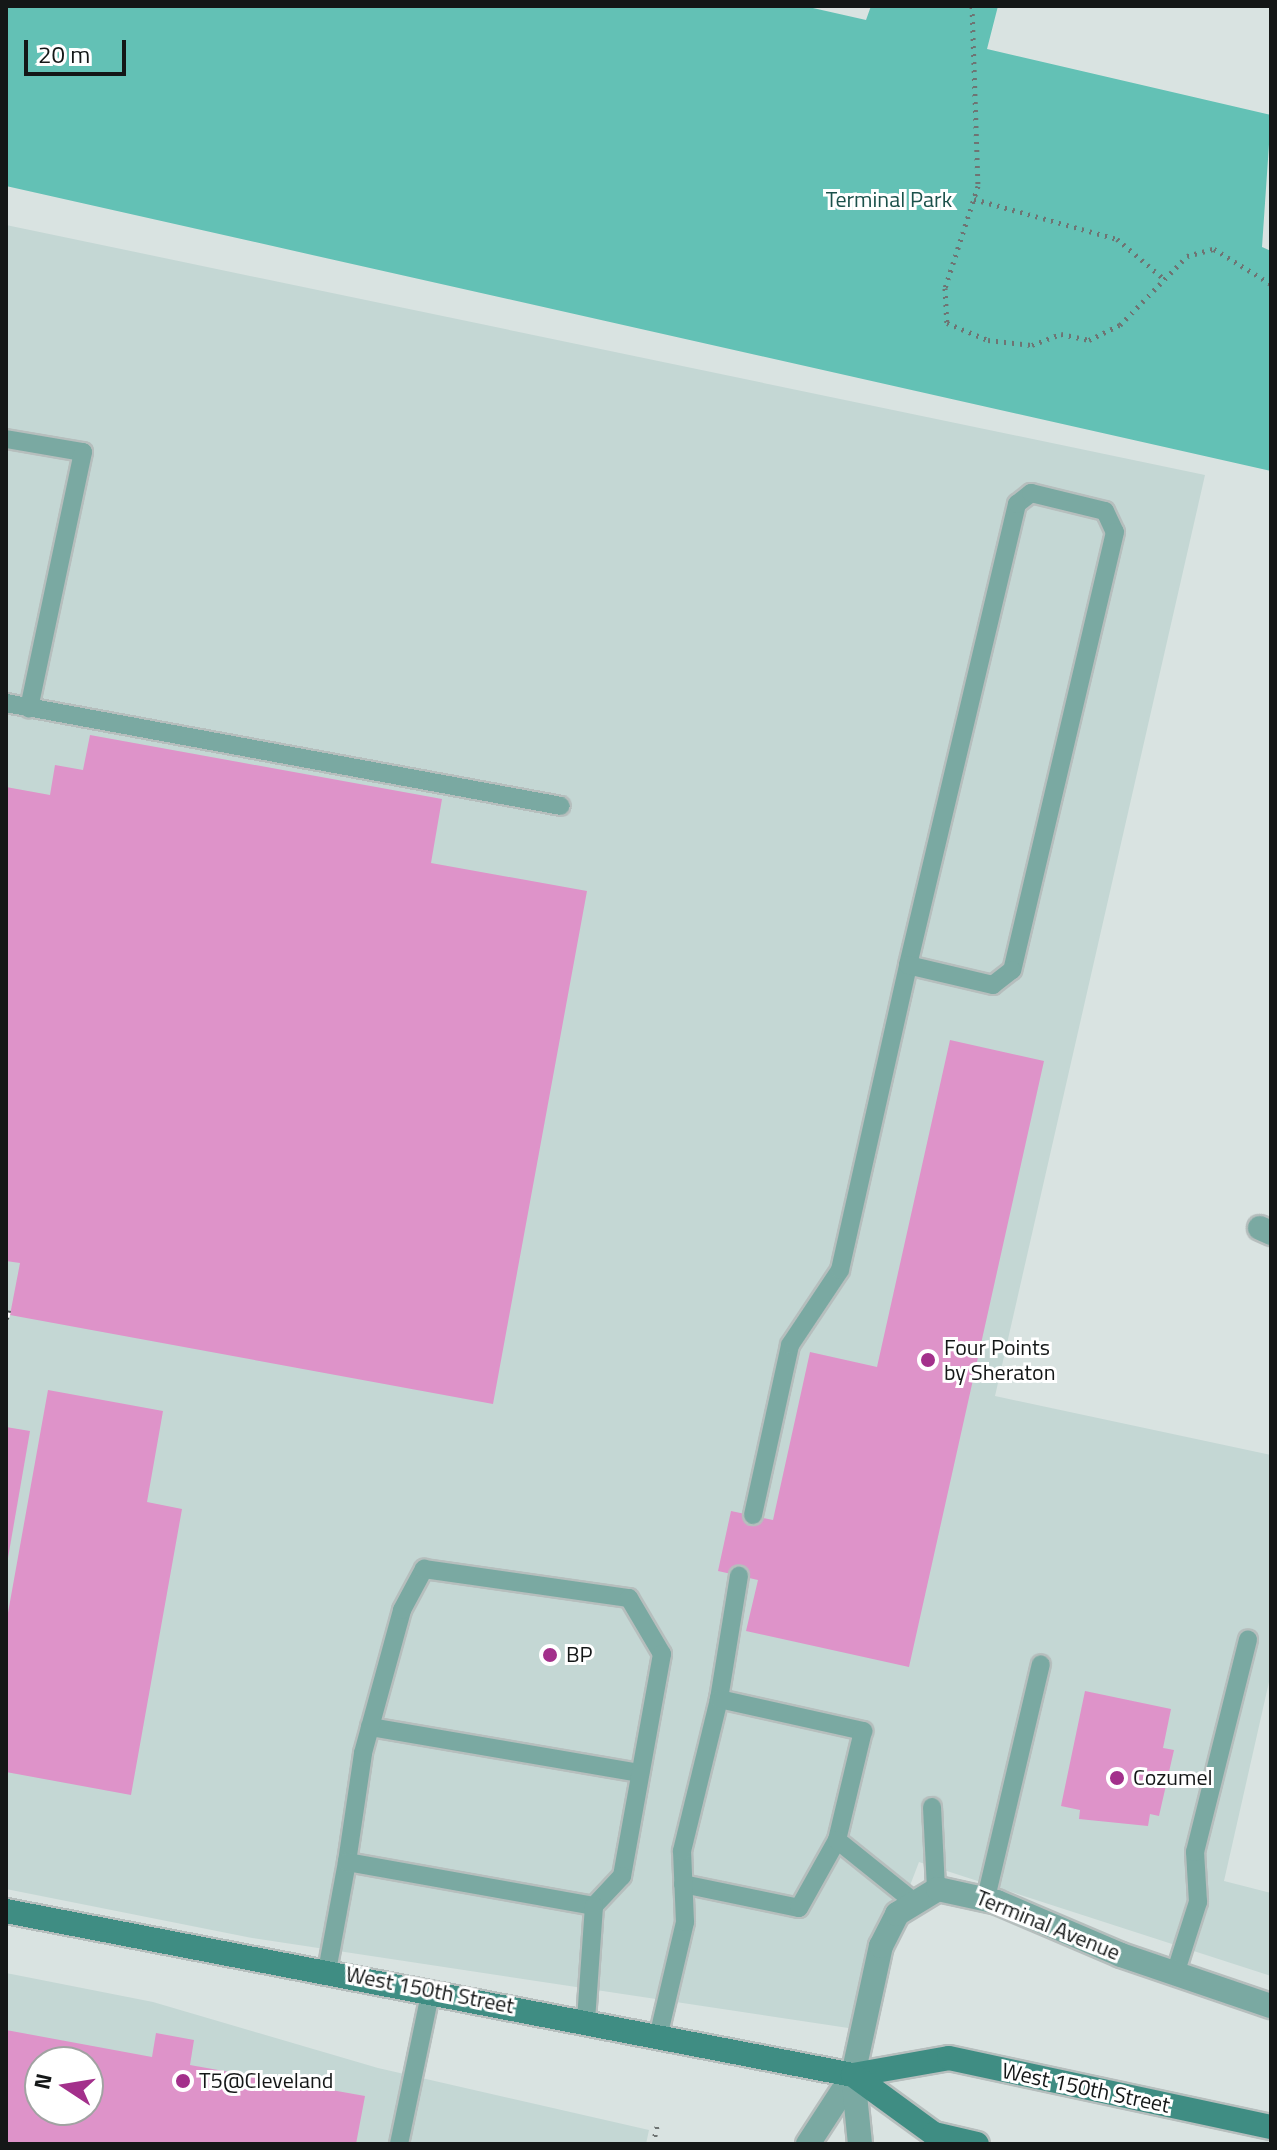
<!DOCTYPE html>
<html>
<head>
<meta charset="utf-8">
<style>
  body { margin:0 }
  #map { position:relative; width:1277px; height:2150px; overflow:hidden; background:#d9e3e1; font-family:"Titillium Web",sans-serif }
  div>[style] { position:absolute }
  .built>* { inset:0; background:#c4d7d4 }
  .green>* { inset:0; background:#63c1b5 }
  .building>* { inset:0; background:#de93c9 }
  .path>* { height:5px; margin-top:-2.5px; transform-origin:0; background:repeating-linear-gradient(90deg,#6e7473 0 2px,transparent 0 8px) }
  .roads { filter:drop-shadow(2px 0 #b6bebd) drop-shadow(-2px 0 #b6bebd) drop-shadow(0 2px #b6bebd) drop-shadow(0 -2px #b6bebd) }
  .lane>* { height:18px; margin:-9px; padding:0 9px; transform-origin:9px; border-radius:9px; background:#7aa9a2 }
  .street>* { height:24px; margin:-12px; padding:0 12px; transform-origin:12px; border-radius:12px; background:#7aa9a2 }
  .secondary>* { height:24px; margin:-12px; padding:0 12px; transform-origin:12px; border-radius:12px; background:#3f8d83 }
  .rail>* { height:9px; margin-top:-4.5px; transform-origin:0; background:repeating-linear-gradient(90deg,#fff 0 18px,#595f5e 0 36px); box-sizing:border-box; border-block:2px solid #595f5e }
  .dots>* { width:22px; height:22px; translate:-50% -50%; box-sizing:border-box; border:4px solid #fff; border-radius:50% }
  span { translate:-50% -50%; white-space:nowrap; text-align:center; line-height:1.15; -webkit-text-stroke:6px #fff; paint-order:stroke }
  .park-label { font-size:22px; color:#1b514b }
  .poi-label { font-size:22px; color:#141717 }
  .left { translate:0 -50%; text-align:left }
  .street-label { font-size:22px; color:#141717 }
  .frame { position:absolute; inset:0; border:8px solid #141717; pointer-events:none }
  .north { position:absolute; left:24px; top:2046px; width:80px; height:80px; box-sizing:border-box; background:#fff; border:2px solid #a1a2a2; border-radius:50%; rotate:282deg; font-size:22px; font-weight:700; line-height:32px; text-align:center; color:#141717 }
  .north::after { content:''; display:block; margin:auto; width:28px; height:36px; background:#a3308b; clip-path:polygon(50% 0,100% 100%,50% 72%,0 100%) }
  .scale { position:absolute; left:24px; top:40px; width:102px; height:36px; box-sizing:border-box; border:4px solid #141717; border-top:0; padding-left:10px; font-size:24px; line-height:28px; white-space:nowrap; color:#141717; -webkit-text-stroke:6px #fff; paint-order:stroke }
</style>
</head>
<body>
<div id="map">
  <div class="built">
    <div style="clip-path:polygon(6px 225px,1205px 475px,995px 1396px,1271px 1455px,1271px 1673px,1224px 1881px,1271px 1893px,1271px 1976px,919px 1862px,855px 2029px,252px 1938px,6px 1889px)"></div>
    <div style="clip-path:polygon(evenodd,6px 1973px,153px 2002px,378px 2068px,649px 2130px,646px 2144px,6px 2144px,6px 1973px,40px 2062px,88px 2062px,88px 2110px,40px 2110px,40px 2062px)"></div>
  </div>
  <div class="green">
    <div style="clip-path:polygon(6px 6px,804px 6px,866px 20px,871px 6px,998px 6px,987px 49px,1271px 115px,1262px 247px,1271px 251px,1271px 471px,6px 186px)"></div>
  </div>
  <div class="building">
    <div style="clip-path:polygon(90px 735px,442px 799px,431px 863px,587px 891px,493px 1404px,10px 1315px,20px 1263px,6px 1261px,6px 787px,50px 795px,55px 765px,83px 770px)"></div>
    <div style="clip-path:polygon(950px 1040px,1044px 1061px,909px 1667px,746px 1631px,758px 1580px,718px 1571px,731px 1511px,773px 1520px,810px 1352px,877px 1367px)"></div>
    <div style="clip-path:polygon(48px 1390px,163px 1411px,147px 1502px,182px 1509px,131px 1795px,6px 1772px,6px 1624px)"></div>
    <div style="clip-path:polygon(6px 1427px,30px 1431px,8px 1558px,6px 1558px)"></div>
    <div style="clip-path:polygon(1085px 1691px,1171px 1709px,1163px 1748px,1174px 1750px,1159px 1816px,1150px 1814px,1148px 1826px,1079px 1819px,1080px 1810px,1061px 1806px)"></div>
    <div style="clip-path:polygon(evenodd,6px 2030px,152px 2057px,156px 2033px,194px 2040px,190px 2065px,365px 2096px,356px 2144px,6px 2144px,6px 2030px,40px 2062px,88px 2062px,88px 2110px,40px 2110px,40px 2062px)"></div>
  </div>
  <div class="path">
    <div style="left:972px;top:6px;width:180px;rotate:88.1deg"></div>
    <div style="left:978px;top:186px;width:107px;rotate:107.9deg"></div>
    <div style="left:945px;top:288px;width:35px;rotate:87deg"></div>
    <div style="left:947px;top:323px;width:44px;rotate:22.5deg"></div>
    <div style="left:988px;top:340px;width:44px;rotate:6.5deg"></div>
    <div style="left:1032px;top:345px;width:31px;rotate:-21deg"></div>
    <div style="left:1061px;top:334px;width:29px;rotate:12deg"></div>
    <div style="left:1089px;top:340px;width:34px;rotate:-26deg"></div>
    <div style="left:1120px;top:325px;width:96px;rotate:-45.8deg"></div>
    <div style="left:1187px;top:256px;width:28px;rotate:-15deg"></div>
    <div style="left:1214px;top:249px;width:67px;rotate:31.6deg"></div>
    <div style="left:974px;top:199px;width:148px;rotate:15.6deg"></div>
    <div style="left:1117px;top:239px;width:60px;rotate:40.3deg"></div>
    <div style="left:653px;top:2144px;width:23px;rotate:-77deg"></div>
  </div>
  <div class="roads">
    <div class="lane">
      <div style="left:6px;top:439px;width:78px;rotate:9.6deg"></div>
      <div style="left:83px;top:452px;width:262px;rotate:101.9deg"></div>
      <div style="left:6px;top:703px;width:564px;rotate:10.51deg"></div>
      <div style="left:753px;top:1515px;width:174px;rotate:-77.7deg"></div>
      <div style="left:790px;top:1345px;width:90px;rotate:-56.3deg"></div>
      <div style="left:840px;top:1270px;width:312px;rotate:-77.4deg"></div>
      <div style="left:908px;top:965px;width:474px;rotate:-76.7deg"></div>
      <div style="left:1017px;top:504px;width:18px;rotate:-38deg"></div>
      <div style="left:1031px;top:493px;width:76px;rotate:13.7deg"></div>
      <div style="left:1105px;top:511px;width:23px;rotate:65deg"></div>
      <div style="left:1115px;top:532px;width:450px;rotate:103.2deg"></div>
      <div style="left:1012px;top:970px;width:24px;rotate:142deg"></div>
      <div style="left:993px;top:985px;width:87px;rotate:-166.8deg"></div>
      <div style="left:719px;top:1699px;width:125px;rotate:-80.8deg"></div>
      <div style="left:370px;top:1727px;width:274px;rotate:9.7deg"></div>
      <div style="left:932px;top:1807px;width:83px;rotate:87.2deg"></div>
      <div style="left:347px;top:1862px;width:110px;rotate:-81.6deg"></div>
      <div style="left:363px;top:1753px;width:148px;rotate:-74.7deg"></div>
      <div style="left:402px;top:1610px;width:47px;rotate:-61.8deg"></div>
      <div style="left:424px;top:1569px;width:207px;rotate:8.1deg"></div>
      <div style="left:629px;top:1598px;width:65px;rotate:59.5deg"></div>
      <div style="left:662px;top:1654px;width:226px;rotate:100.2deg"></div>
      <div style="left:622px;top:1876px;width:41px;rotate:133deg"></div>
      <div style="left:683px;top:1884px;width:118px;rotate:11.7deg"></div>
      <div style="left:799px;top:1908px;width:78px;rotate:-60.8deg"></div>
      <div style="left:986px;top:1898px;width:240px;rotate:-76.8deg"></div>
      <div style="left:327px;top:1971px;width:111px;rotate:-79.6deg"></div>
      <div style="left:347px;top:1862px;width:251px;rotate:10.1deg"></div>
      <div style="left:594px;top:1906px;width:114px;rotate:94deg"></div>
      <div style="left:1175px;top:1974px;width:76px;rotate:-72.3deg"></div>
      <div style="left:1198px;top:1902px;width:50px;rotate:-93.4deg"></div>
      <div style="left:1195px;top:1852px;width:219px;rotate:-76deg"></div>
      <div style="left:659px;top:2033px;width:114px;rotate:-76.8deg"></div>
      <div style="left:685px;top:1922px;width:71px;rotate:-92.4deg"></div>
      <div style="left:682px;top:1851px;width:156px;rotate:-76.3deg"></div>
      <div style="left:719px;top:1699px;width:148px;rotate:12.5deg"></div>
      <div style="left:863px;top:1731px;width:112px;rotate:103.4deg"></div>
      <div style="left:837px;top:1840px;width:99px;rotate:38.8deg"></div>
      <div style="left:399px;top:2144px;width:157px;rotate:-78.3deg"></div>
    </div>
    <div class="street">
      <div style="left:1260px;top:1228px;width:12px;rotate:24deg"></div>
      <div style="left:808px;top:2144px;width:82px;rotate:-56.9deg"></div>
      <div style="left:860px;top:2144px;width:69px;rotate:-95.8deg"></div>
      <div style="left:853px;top:2075px;width:132px;rotate:-77.8deg"></div>
      <div style="left:881px;top:1946px;width:36px;rotate:-63deg"></div>
      <div style="left:897px;top:1914px;width:48px;rotate:-31.4deg"></div>
      <div style="left:938px;top:1889px;width:60px;rotate:12.4deg"></div>
      <div style="left:997px;top:1902px;width:135px;rotate:23.1deg"></div>
      <div style="left:1121px;top:1955px;width:158px;rotate:18.8deg"></div>
    </div>
    <div class="secondary">
      <div style="left:6px;top:1911px;width:863px;rotate:10.96deg"></div>
      <div style="left:853px;top:2075px;width:97px;rotate:-10deg"></div>
      <div style="left:949px;top:2058px;width:329px;rotate:12.1deg"></div>
      <div style="left:853px;top:2075px;width:100px;rotate:36.1deg"></div>
      <div style="left:934px;top:2134px;width:44px;rotate:13.1deg"></div>
    </div>
  </div>
  <div class="rail">
    <div style="left:6px;top:1314px;width:4px;rotate:14deg"></div>
  </div>
  <div class="dots">
    <div style="left:928px;top:1360px;background:#a3308b"></div>
    <div style="left:550px;top:1655px;background:#a3308b"></div>
    <div style="left:1117px;top:1778px;background:#a3308b"></div>
    <div style="left:183px;top:2081px;background:#a3308b"></div>
  </div>
  <div class="park-label">
    <span style="left:889px;top:200px">Terminal Park</span>
  </div>
  <div class="poi-label">
    <span class="left" style="left:944px;top:1360px">Four Points<br>by Sheraton</span>
    <span class="left" style="left:566px;top:1655px">BP</span>
    <span class="left" style="left:1133px;top:1778px">Cozumel</span>
    <span class="left" style="left:199px;top:2081px">T5@Cleveland</span>
  </div>
  <div class="street-label">
    <span style="left:1048px;top:1925px;rotate:22deg">Terminal Avenue</span>
    <span style="left:430px;top:1990px;rotate:11deg">West 150th Street</span>
    <span style="left:1086px;top:2088px;rotate:12deg">West 150th Street</span>
  </div>
  <div class="frame"></div>
  <div class="north">N</div>
  <div class="scale">20 m</div>
</div>
</body>
</html>
